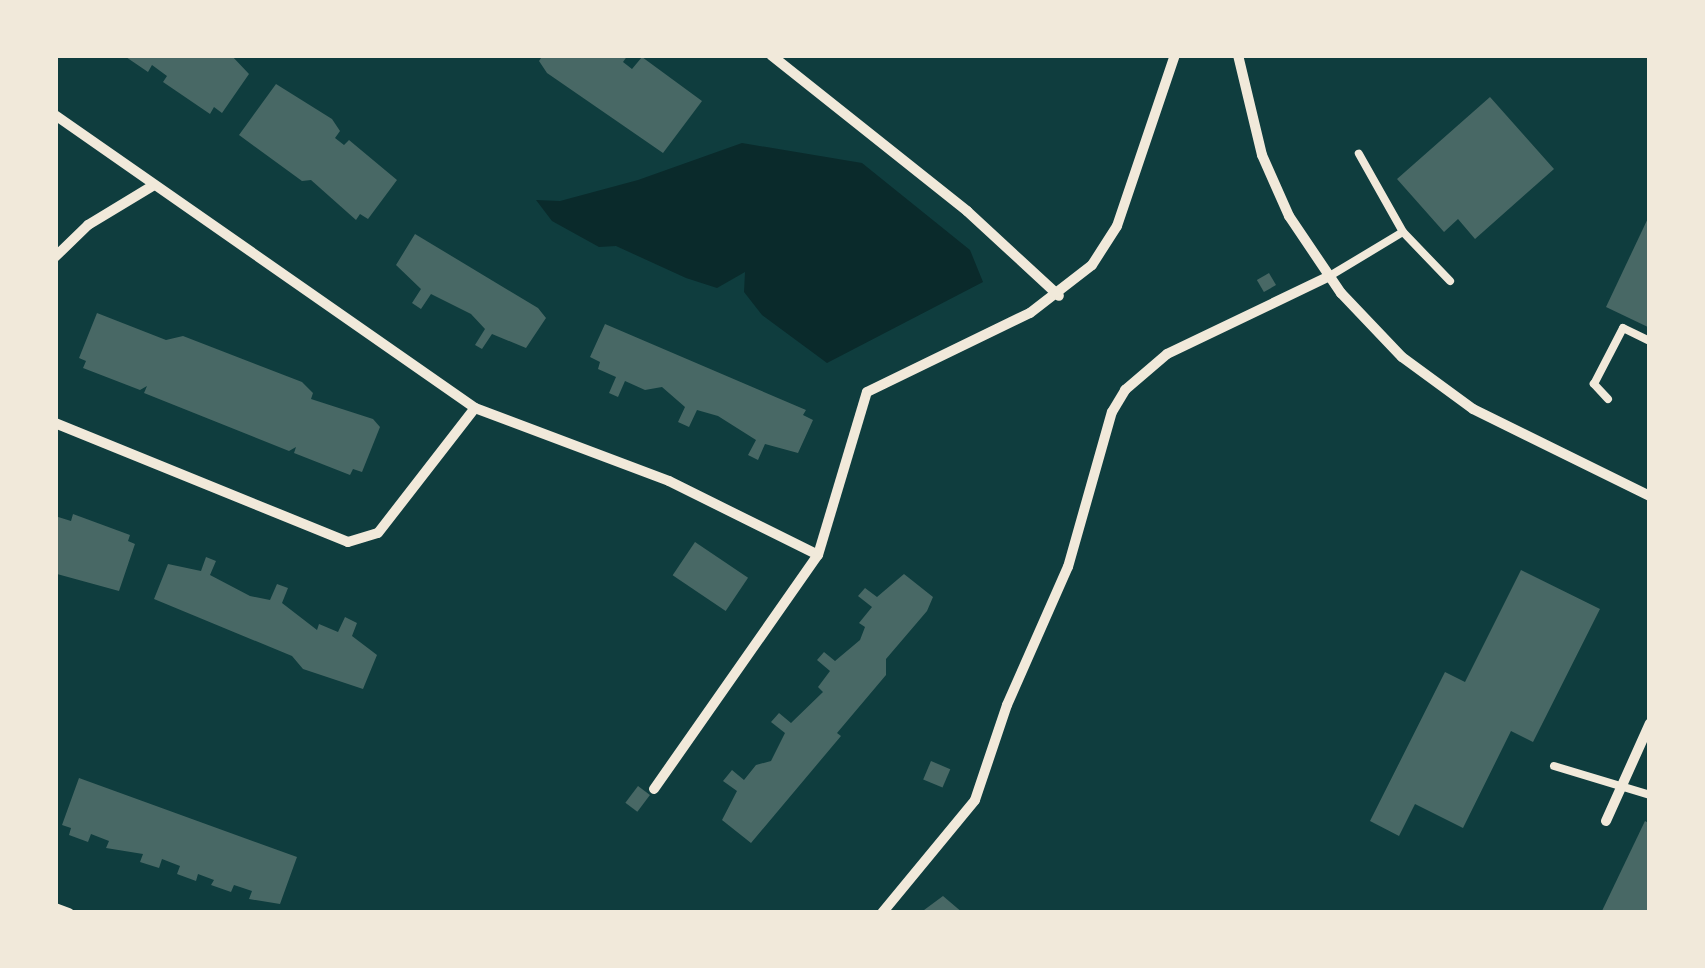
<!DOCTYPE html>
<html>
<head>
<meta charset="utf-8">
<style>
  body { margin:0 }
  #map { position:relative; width:1705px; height:968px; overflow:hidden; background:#0f3d3e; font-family:Rubik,sans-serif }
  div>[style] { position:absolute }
  .water>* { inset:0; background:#0a2a2b }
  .building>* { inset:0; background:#486865; transform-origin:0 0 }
  .service>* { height:8px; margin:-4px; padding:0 4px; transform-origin:4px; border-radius:4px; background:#f1e9da }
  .minor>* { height:10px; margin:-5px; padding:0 5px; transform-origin:5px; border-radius:5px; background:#f1e9da }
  span { translate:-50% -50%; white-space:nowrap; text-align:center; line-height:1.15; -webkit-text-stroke:8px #f1e9da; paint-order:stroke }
  .frame { position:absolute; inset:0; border:58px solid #f1e9da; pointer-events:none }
</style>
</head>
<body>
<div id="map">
  <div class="water">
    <div style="clip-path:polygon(742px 143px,862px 163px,970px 250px,983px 282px,827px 363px,762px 315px,744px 292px,745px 272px,717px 288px,686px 278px,616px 246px,599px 247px,552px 221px,536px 200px,560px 201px,638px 180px)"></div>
  </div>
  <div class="building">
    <div style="clip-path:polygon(123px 55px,231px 55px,249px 74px,222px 113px,214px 107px,210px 114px,163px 82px,167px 76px,152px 65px,148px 72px)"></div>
    <div style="clip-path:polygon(543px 55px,628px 55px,623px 62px,632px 69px,642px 57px,702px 101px,663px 153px,547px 73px,539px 61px)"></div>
    <div style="clip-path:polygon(276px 84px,332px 119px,340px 131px,335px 138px,344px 145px,349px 140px,397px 180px,368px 219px,360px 214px,356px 220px,311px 180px,302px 181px,239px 135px)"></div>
    <div style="clip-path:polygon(1490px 97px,1554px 169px,1475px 239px,1458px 219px,1444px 232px,1397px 179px)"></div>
    <div style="clip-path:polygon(1650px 214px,1650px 328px,1606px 307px)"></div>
    <div style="clip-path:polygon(415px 234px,538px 308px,546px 318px,526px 348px,492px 334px,482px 349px,475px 345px,485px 329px,471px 314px,431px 294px,421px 309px,412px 303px,421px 289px,396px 265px)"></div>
    <div style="left:1269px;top:273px;width:14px;height:14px;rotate:60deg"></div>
    <div style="clip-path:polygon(97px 313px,166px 340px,183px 336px,302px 382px,313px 393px,311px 399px,373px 419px,380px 427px,362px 472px,353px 469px,350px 475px,294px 453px,296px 447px,289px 451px,144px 393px,147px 386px,140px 390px,83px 368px,86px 361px,79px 358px)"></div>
    <div style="clip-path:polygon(605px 324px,806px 410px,803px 415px,813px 420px,798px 453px,765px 444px,758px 460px,748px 455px,756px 440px,718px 416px,697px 410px,689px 427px,678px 422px,685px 407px,662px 387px,645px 390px,625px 381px,618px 397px,609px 393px,616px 377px,598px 369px,600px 362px,590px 357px)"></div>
    <div style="clip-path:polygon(73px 514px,130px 535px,128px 541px,135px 544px,119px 591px,57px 574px,55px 516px,71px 521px)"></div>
    <div style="left:695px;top:542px;width:64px;height:40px;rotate:34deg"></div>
    <div style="clip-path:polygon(206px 557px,216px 561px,210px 575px,250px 596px,270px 600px,277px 584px,288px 588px,282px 603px,317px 630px,319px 624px,338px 632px,345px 617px,357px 623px,352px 636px,377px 655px,363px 689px,303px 669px,292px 656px,154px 599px,168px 564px,201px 571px)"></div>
    <div style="clip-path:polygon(1521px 570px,1600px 609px,1533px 742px,1511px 731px,1463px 828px,1415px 804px,1399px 836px,1370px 821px,1445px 672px,1465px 682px)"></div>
    <div style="clip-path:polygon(904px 574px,933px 597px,927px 611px,886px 659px,886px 675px,837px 733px,841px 736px,751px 843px,722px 820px,737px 791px,723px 781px,732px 770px,744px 780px,756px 765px,771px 761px,785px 733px,771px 722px,779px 713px,791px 723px,823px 692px,818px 687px,830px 671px,817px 660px,824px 652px,835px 661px,860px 640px,865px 627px,859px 623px,872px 607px,858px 596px,865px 588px,877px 597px)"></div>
    <div style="left:931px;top:761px;width:21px;height:20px;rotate:23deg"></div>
    <div style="clip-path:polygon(79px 778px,297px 857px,280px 904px,249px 899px,252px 891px,234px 885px,231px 892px,211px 885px,214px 880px,198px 874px,196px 881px,177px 874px,180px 866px,162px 859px,159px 868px,140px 862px,143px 854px,106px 848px,109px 841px,91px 834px,88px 842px,69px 835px,71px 828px,62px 825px)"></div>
    <div style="left:638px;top:786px;width:15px;height:21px;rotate:37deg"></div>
    <div style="clip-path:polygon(1645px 821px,1650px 824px,1650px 913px,1601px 913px)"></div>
    <div style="clip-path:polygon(943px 896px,963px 913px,920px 913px)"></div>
  </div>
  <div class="service">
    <div style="left:1403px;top:232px;width:68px;rotate:46.2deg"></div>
    <div style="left:1328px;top:277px;width:87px;rotate:-31deg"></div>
    <div style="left:1403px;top:232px;width:90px;rotate:-119.4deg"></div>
    <div style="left:1608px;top:399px;width:21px;rotate:-133deg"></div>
    <div style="left:1594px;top:384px;width:63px;rotate:-62.6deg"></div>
    <div style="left:1623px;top:328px;width:30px;rotate:26deg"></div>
    <div style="left:1554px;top:766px;width:100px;rotate:16.8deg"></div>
  </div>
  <div class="minor">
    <div style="left:771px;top:55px;width:251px;rotate:38.5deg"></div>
    <div style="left:967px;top:211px;width:125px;rotate:42.7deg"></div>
    <div style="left:1238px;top:55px;width:103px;rotate:76.5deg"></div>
    <div style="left:1262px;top:155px;width:67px;rotate:66.1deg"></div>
    <div style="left:1289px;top:216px;width:93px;rotate:56deg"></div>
    <div style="left:1341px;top:293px;width:88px;rotate:46.4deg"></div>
    <div style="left:1402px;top:357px;width:88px;rotate:36.2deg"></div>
    <div style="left:1473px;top:409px;width:197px;rotate:26.2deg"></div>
    <div style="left:55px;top:115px;width:512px;rotate:34.9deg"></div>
    <div style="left:475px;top:408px;width:207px;rotate:20.6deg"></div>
    <div style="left:669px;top:481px;width:166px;rotate:26.4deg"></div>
    <div style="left:55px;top:257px;width:46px;rotate:-44.1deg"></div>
    <div style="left:88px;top:225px;width:77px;rotate:-31.2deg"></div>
    <div style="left:55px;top:423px;width:316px;rotate:22.1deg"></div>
    <div style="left:348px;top:542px;width:31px;rotate:-17deg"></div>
    <div style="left:378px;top:533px;width:158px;rotate:-52.2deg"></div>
    <div style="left:654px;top:789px;width:286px;rotate:-55deg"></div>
    <div style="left:818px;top:555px;width:170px;rotate:-73.3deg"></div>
    <div style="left:867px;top:392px;width:181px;rotate:-25.9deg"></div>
    <div style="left:1030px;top:313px;width:78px;rotate:-37.7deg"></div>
    <div style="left:1092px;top:265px;width:46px;rotate:-57.3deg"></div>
    <div style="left:1117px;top:226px;width:181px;rotate:-71.3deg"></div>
    <div style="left:1606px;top:821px;width:107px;rotate:-65.8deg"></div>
    <div style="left:55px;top:908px;width:15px;rotate:20deg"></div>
    <div style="left:882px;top:913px;width:146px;rotate:-50.5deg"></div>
    <div style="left:975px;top:800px;width:100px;rotate:-71.4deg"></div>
    <div style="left:1007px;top:705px;width:151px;rotate:-66.2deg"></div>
    <div style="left:1068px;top:567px;width:161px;rotate:-74.2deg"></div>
    <div style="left:1112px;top:412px;width:26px;rotate:-59deg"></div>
    <div style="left:1125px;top:390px;width:55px;rotate:-40.6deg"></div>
    <div style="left:1167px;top:354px;width:178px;rotate:-25.6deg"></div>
  </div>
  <div class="frame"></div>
</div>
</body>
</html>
